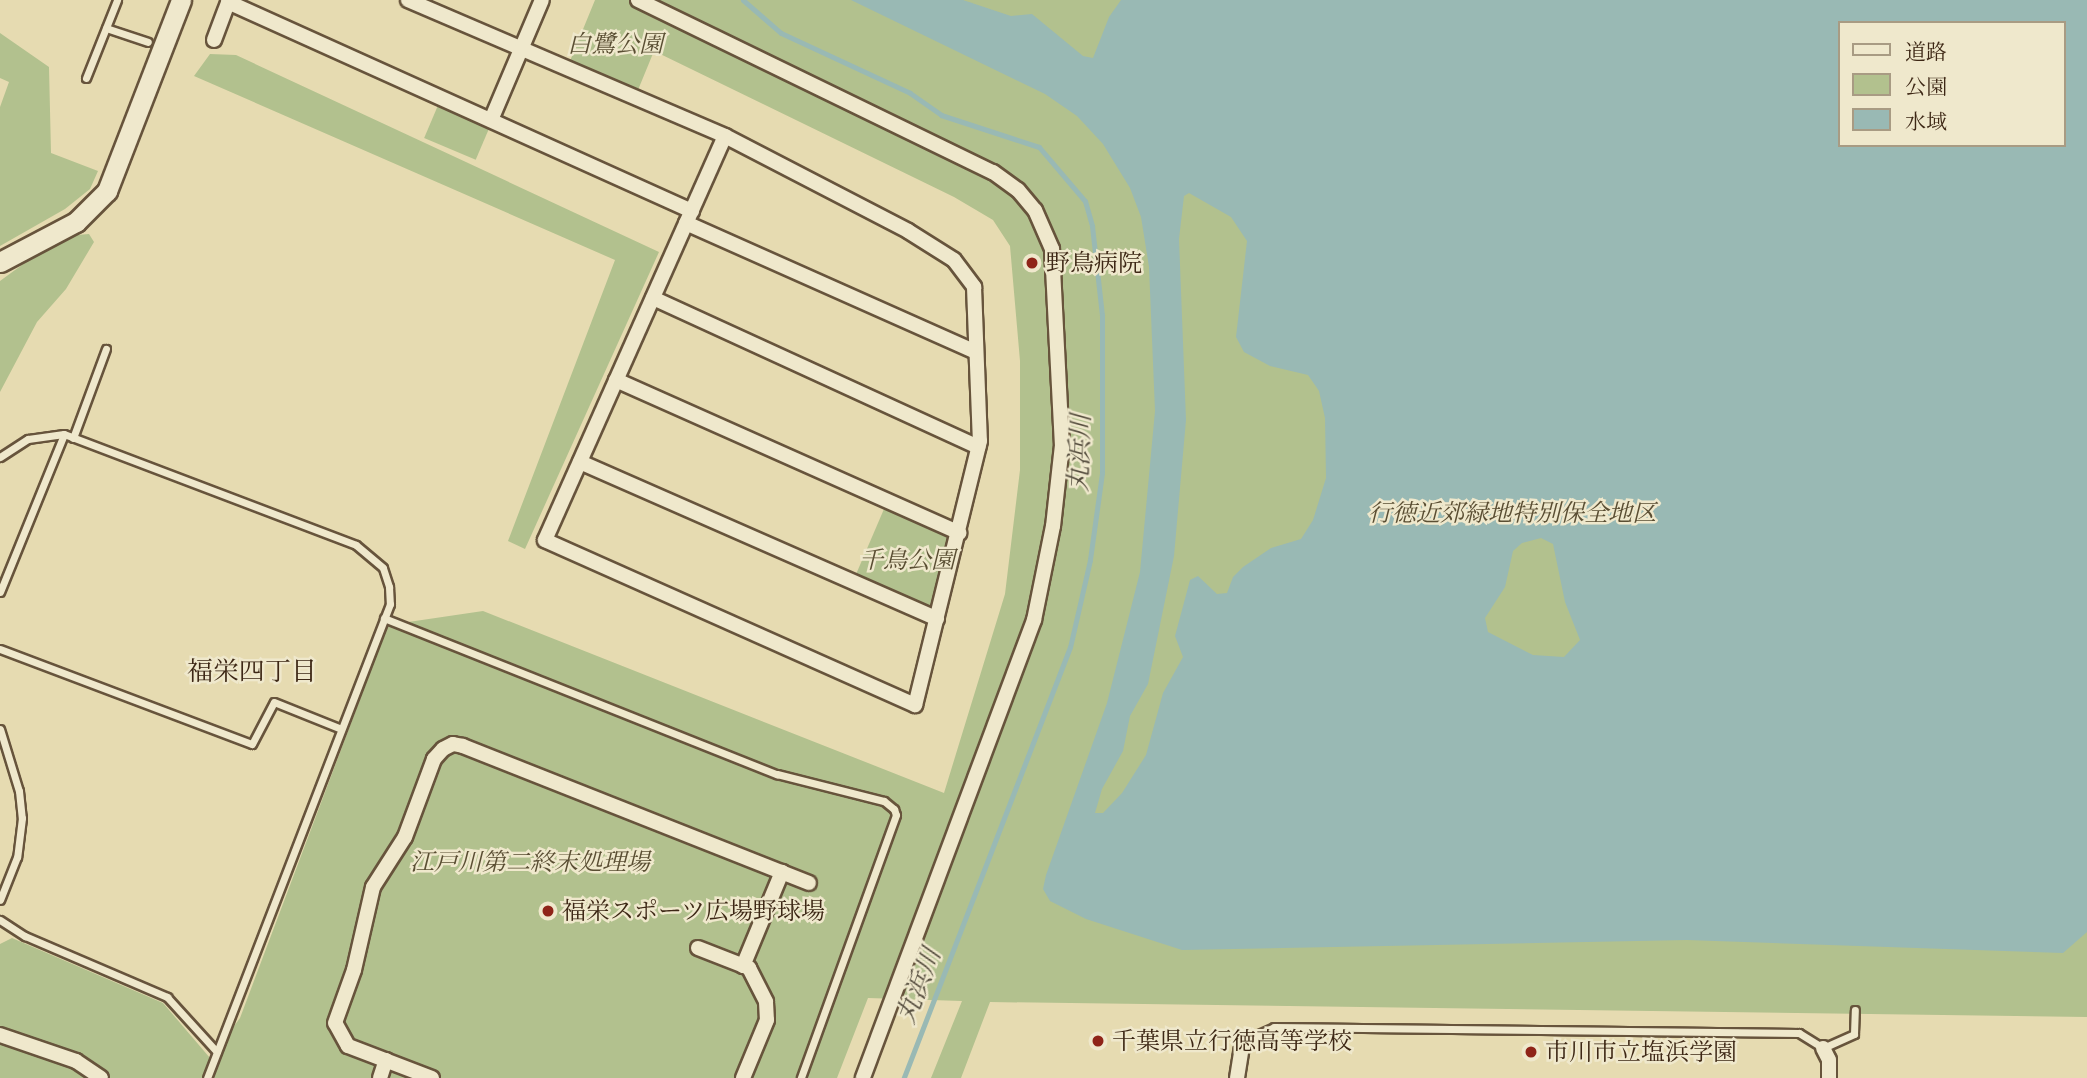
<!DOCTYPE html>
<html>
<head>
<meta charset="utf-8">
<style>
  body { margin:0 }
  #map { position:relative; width:2087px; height:1078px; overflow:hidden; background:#e6dbb1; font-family:"EB Garamond","Noto Serif JP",serif }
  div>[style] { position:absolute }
  .green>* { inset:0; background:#b2c18e; transform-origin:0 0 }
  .water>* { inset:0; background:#99b9b4 }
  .stream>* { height:5px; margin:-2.5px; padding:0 2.5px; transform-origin:2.5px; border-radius:2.5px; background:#99b9b4 }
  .roads { filter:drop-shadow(2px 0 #67543c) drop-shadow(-2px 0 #67543c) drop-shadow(0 2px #67543c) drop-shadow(0 -2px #67543c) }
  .lane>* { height:7px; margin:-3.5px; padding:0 3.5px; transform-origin:3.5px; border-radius:3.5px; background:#efe8cc }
  .street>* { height:14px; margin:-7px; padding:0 7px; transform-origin:7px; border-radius:7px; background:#efe8cc }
  .secondary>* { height:19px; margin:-9.5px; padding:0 9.5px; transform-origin:9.5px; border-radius:9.5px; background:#efe8cc }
  .dots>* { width:19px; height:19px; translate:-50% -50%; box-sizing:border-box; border:4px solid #efe8cc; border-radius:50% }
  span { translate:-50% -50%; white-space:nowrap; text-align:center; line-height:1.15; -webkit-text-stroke:5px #efe8cc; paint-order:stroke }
  .park-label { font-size:24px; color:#5a4e33; font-style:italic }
  .poi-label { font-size:24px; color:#3d2715 }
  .left { translate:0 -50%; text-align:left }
  .water-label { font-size:26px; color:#544c3d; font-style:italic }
  .neighbourhood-label { font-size:26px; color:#3d2715 }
  .legend { position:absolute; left:1838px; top:21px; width:228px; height:126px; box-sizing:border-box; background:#efe8cc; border:2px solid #a89b83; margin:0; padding:9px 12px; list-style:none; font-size:21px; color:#3d2715 }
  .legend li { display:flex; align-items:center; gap:14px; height:35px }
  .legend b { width:35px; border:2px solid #a89b83 }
</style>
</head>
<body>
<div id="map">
  <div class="green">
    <div style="clip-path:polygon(evenodd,595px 0,2087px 0,2087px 1017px,990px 1002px,961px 1078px,931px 1078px,962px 1001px,868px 998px,837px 1078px,0 1078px,0 944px,12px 938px,163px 1003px,210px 1058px,240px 1018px,388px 625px,483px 611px,944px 793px,1005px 594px,1020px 470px,1020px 361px,1010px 246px,993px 220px,954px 197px,654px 51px,638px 90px,570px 61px,595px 0,1840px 23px,2064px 23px,2064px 145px,1840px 145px,1840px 23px)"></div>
    <div style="clip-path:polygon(0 33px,49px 67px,51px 153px,98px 171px,90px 189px,65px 209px,0 246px,0 107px,9px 82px,0 78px)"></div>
    <div style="clip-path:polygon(210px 54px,236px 55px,659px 252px,525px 549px,508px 541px,615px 260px,194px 76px)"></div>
    <div style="left:439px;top:103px;width:56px;height:38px;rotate:23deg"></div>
    <div style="clip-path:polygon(89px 234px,94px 242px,66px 289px,37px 322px,0 392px,0 281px,26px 262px,77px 235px)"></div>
    <div style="clip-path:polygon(884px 509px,946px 536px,950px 543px,935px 602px,925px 608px,854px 579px)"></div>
  </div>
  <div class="water">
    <div style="clip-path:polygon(evenodd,851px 0,963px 0,1011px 16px,1032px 14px,1083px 56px,1093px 58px,1109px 17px,1121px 0,2087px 0,2087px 932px,2063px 953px,1687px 940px,1182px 950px,1086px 919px,1050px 901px,1043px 889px,1046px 875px,1107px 703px,1140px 572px,1155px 411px,1149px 267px,1141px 217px,1130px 188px,1103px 144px,1077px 116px,1045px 94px,851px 0,1840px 23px,2064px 23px,2064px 145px,1840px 145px,1840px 23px,851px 0,1189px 193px,1231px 217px,1247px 241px,1236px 337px,1244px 352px,1270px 366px,1308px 375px,1319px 391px,1325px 418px,1326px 478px,1313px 520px,1301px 539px,1271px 548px,1243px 567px,1233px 577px,1227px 593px,1217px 594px,1198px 576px,1190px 580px,1175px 636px,1183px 657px,1163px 693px,1146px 755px,1122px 793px,1103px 813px,1095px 813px,1102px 789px,1123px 751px,1130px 716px,1148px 684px,1174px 556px,1186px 420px,1179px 239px,1184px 196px,1189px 193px,851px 0,1541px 538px,1553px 544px,1565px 602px,1580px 640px,1564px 657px,1533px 655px,1488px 632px,1485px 618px,1505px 587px,1513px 551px,1522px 543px,1541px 538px)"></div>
  </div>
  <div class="stream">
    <div style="left:743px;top:0;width:50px;rotate:41deg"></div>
    <div style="left:781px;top:33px;width:142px;rotate:24.9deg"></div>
    <div style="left:910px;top:93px;width:38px;rotate:35deg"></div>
    <div style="left:941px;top:115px;width:103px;rotate:18.1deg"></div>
    <div style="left:1039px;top:147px;width:71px;rotate:49.6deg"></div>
    <div style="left:1085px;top:201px;width:26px;rotate:74deg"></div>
    <div style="left:1092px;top:226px;width:90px;rotate:83.6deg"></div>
    <div style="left:1102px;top:315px;width:158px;rotate:90deg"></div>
    <div style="left:1102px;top:473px;width:88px;rotate:97.9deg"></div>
    <div style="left:1090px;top:560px;width:89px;rotate:102.9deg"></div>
    <div style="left:1070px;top:647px;width:462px;rotate:111.1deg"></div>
  </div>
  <div class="roads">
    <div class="lane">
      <div style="left:106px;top:28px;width:44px;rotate:18.4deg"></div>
      <div style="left:86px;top:78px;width:84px;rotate:-68.3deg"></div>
      <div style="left:73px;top:438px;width:95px;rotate:-69.7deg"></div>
      <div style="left:0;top:457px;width:33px;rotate:-33deg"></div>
      <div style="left:28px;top:439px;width:36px;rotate:-8deg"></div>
      <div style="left:64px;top:434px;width:312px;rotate:20.8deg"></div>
      <div style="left:356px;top:545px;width:35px;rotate:40deg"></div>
      <div style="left:383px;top:568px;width:20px;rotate:72deg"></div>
      <div style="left:389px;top:587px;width:17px;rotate:87deg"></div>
      <div style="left:390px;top:604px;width:508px;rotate:111.11deg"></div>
      <div style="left:0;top:592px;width:170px;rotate:-67.9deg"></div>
      <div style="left:384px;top:618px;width:423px;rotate:21.7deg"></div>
      <div style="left:777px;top:774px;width:110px;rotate:14.2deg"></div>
      <div style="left:884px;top:801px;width:13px;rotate:39deg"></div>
      <div style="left:894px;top:809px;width:6px;rotate:72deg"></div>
      <div style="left:896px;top:815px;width:280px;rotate:109.9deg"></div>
      <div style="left:0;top:649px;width:269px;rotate:20.7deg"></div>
      <div style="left:252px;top:744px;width:47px;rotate:-62.4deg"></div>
      <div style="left:274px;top:702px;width:72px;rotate:21.9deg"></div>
      <div style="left:0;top:729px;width:65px;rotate:73deg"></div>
      <div style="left:19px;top:791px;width:27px;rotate:84deg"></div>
      <div style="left:22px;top:818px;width:39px;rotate:97deg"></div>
      <div style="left:17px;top:857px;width:46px;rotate:111.6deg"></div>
      <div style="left:0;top:920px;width:30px;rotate:33deg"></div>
      <div style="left:25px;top:936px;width:155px;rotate:23.2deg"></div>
      <div style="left:167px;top:997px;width:74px;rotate:47.7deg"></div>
      <div style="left:1243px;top:1041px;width:34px;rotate:-24deg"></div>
      <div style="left:1274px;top:1027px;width:525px;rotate:0.65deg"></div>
      <div style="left:1799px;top:1033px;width:28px;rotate:32deg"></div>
      <div style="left:1823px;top:1048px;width:34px;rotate:-24deg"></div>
      <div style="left:1854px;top:1034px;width:24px;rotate:-88deg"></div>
    </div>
    <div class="street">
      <div style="left:408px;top:0;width:345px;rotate:23.2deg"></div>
      <div style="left:725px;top:136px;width:206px;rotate:27.4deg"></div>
      <div style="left:908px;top:231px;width:54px;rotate:32.2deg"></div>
      <div style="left:954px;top:260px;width:34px;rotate:53deg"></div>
      <div style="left:974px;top:287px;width:154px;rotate:87.8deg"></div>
      <div style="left:980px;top:441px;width:272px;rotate:103.8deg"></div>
      <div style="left:915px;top:705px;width:405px;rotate:-156deg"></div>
      <div style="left:545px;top:540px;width:442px;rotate:-66deg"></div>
      <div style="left:638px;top:0;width:394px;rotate:25.9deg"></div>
      <div style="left:993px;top:172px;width:31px;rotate:36deg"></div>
      <div style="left:1018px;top:190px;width:26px;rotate:50deg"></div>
      <div style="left:1035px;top:210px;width:43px;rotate:66.4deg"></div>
      <div style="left:1052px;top:249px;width:196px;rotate:87.1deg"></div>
      <div style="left:1062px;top:445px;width:81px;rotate:96.3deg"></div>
      <div style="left:1053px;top:526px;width:96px;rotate:101.4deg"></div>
      <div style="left:1034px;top:620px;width:489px;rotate:110.5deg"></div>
      <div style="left:228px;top:2px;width:509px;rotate:24.25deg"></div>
      <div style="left:214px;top:40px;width:43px;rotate:-69.4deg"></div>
      <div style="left:491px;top:120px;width:130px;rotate:-67deg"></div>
      <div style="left:686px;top:223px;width:317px;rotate:24deg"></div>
      <div style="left:653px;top:298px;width:358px;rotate:24.6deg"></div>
      <div style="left:616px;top:380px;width:376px;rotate:24deg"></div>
      <div style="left:580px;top:462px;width:390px;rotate:23.7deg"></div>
      <div style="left:698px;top:948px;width:55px;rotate:21.4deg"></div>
      <div style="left:749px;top:968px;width:38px;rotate:63deg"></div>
      <div style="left:766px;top:1002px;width:18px;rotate:87deg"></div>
      <div style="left:767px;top:1020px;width:63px;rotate:112.5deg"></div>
      <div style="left:743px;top:966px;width:102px;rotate:-67.5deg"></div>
      <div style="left:0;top:1035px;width:80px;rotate:18.9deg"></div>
      <div style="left:76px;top:1061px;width:30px;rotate:34deg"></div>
      <div style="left:1823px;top:1048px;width:13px;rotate:63deg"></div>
      <div style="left:1829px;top:1060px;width:18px;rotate:90deg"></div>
      <div style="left:380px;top:1078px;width:19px;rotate:-72deg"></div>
      <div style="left:432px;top:1078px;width:90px;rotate:-159.1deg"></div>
      <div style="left:348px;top:1046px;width:26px;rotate:-119deg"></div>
      <div style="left:335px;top:1023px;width:56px;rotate:-70.3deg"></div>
      <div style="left:354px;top:970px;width:85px;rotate:-77.1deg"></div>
      <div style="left:373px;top:887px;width:59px;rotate:-57.4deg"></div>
      <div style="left:405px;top:837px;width:83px;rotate:-69.6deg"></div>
      <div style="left:434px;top:759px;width:13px;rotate:-48deg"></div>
      <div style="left:443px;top:749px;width:11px;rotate:-27deg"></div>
      <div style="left:453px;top:744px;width:10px;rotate:11deg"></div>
      <div style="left:463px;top:746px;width:372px;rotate:21.6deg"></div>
      <div style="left:1237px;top:1078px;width:37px;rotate:-81deg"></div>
    </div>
    <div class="secondary">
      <div style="left:0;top:262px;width:86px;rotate:-27.8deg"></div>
      <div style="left:76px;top:222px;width:44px;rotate:-45deg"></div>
      <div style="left:107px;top:191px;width:205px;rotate:-68.8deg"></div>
    </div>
  </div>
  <div class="dots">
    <div style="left:1032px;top:263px;background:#8f2418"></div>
    <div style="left:548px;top:911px;background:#8f2418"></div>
    <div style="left:1098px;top:1041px;background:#8f2418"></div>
    <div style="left:1531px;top:1052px;background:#8f2418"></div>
  </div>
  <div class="park-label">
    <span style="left:615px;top:44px">白鷺公園</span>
    <span style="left:1512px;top:513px">行徳近郊緑地特別保全地区</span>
    <span style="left:907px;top:560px">千鳥公園</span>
    <span style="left:530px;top:862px">江戸川第二終末処理場</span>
  </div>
  <div class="poi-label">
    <span class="left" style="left:1046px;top:263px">野鳥病院</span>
    <span class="left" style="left:562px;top:911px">福栄スポーツ広場野球場</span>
    <span class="left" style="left:1112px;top:1041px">千葉県立行徳高等学校</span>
    <span class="left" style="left:1545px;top:1052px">市川市立塩浜学園</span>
  </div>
  <div class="water-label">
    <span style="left:1080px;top:453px;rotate:-88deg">丸浜川</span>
    <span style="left:919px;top:986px;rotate:-69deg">丸浜川</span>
  </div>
  <div class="neighbourhood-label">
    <span style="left:252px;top:672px">福栄四丁目</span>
  </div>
  <ul class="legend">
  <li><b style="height:9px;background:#efe8cc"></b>道路</li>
  <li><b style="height:19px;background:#b2c18e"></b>公園</li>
  <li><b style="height:19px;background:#99b9b4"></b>水域</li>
  </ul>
</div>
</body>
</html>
